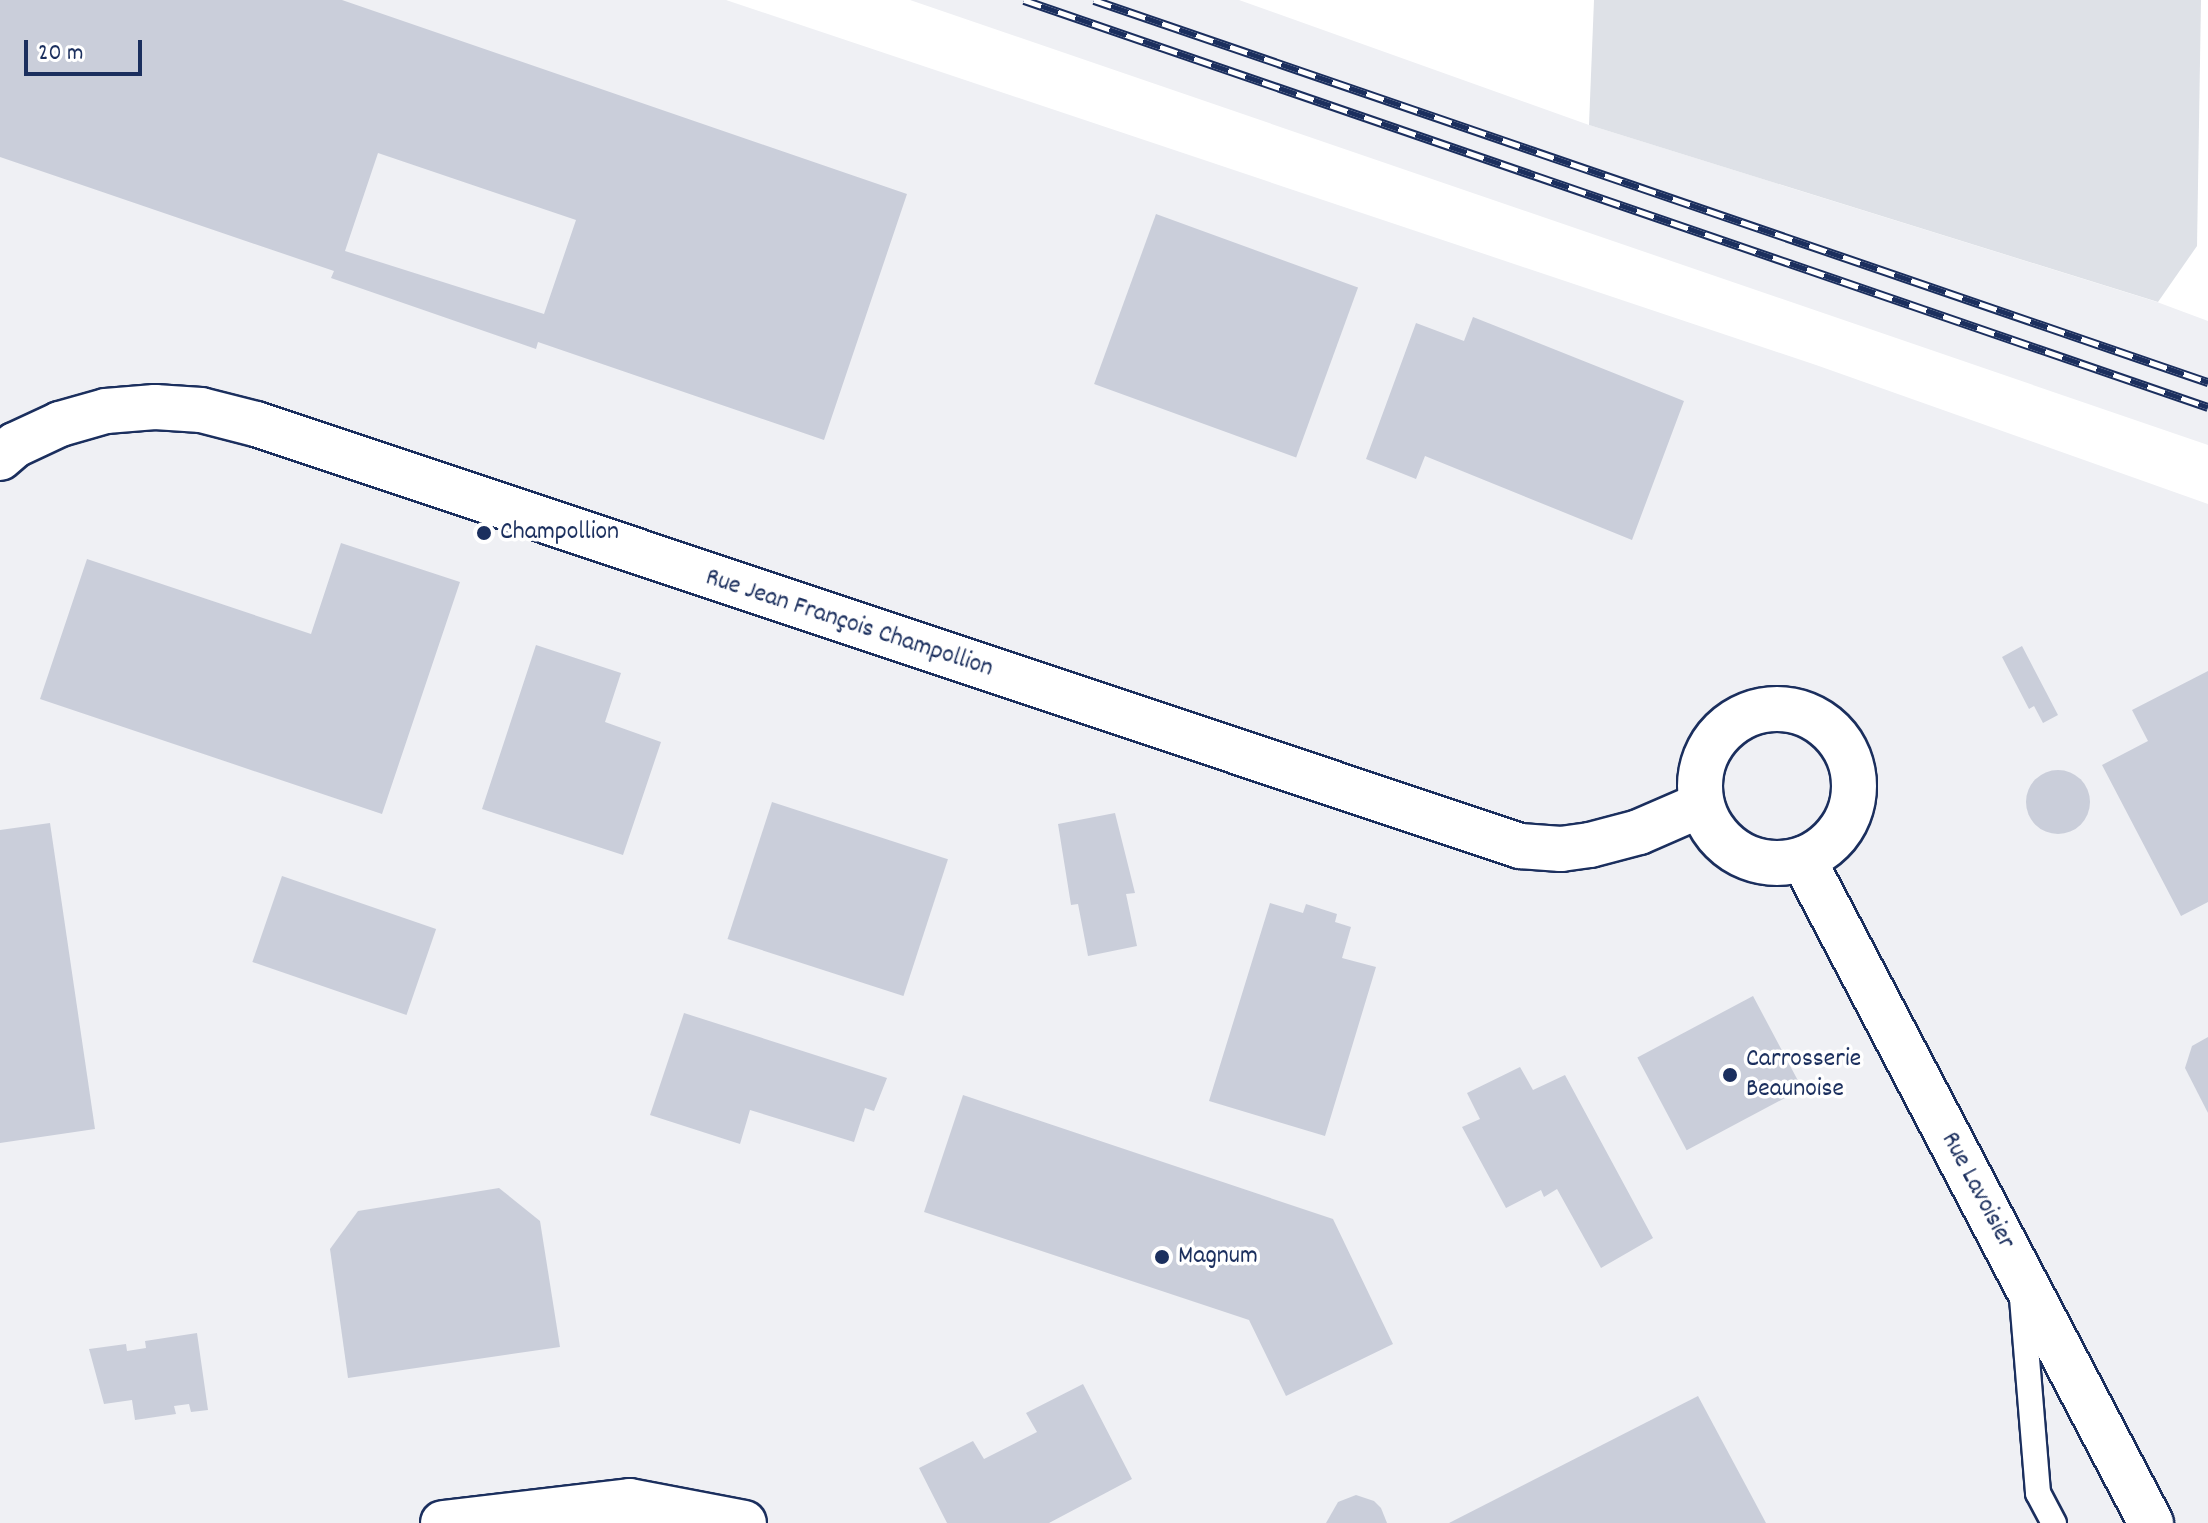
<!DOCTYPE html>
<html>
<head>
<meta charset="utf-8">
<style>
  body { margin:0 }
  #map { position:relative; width:2208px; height:1523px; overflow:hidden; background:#fff; font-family:Dekko,sans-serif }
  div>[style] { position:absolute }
  .built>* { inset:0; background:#eff0f4 }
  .green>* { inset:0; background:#dee1e7 }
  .building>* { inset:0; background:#caceda; transform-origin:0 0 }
  .round { border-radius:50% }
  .roads { filter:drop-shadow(2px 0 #1b2f5e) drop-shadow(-2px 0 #1b2f5e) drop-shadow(0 2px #1b2f5e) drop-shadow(0 -2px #1b2f5e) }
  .lane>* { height:24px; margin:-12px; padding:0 12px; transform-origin:12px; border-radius:12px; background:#fff }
  .street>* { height:44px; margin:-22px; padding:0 22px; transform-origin:22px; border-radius:22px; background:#fff }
  .street>.ring { margin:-22px; padding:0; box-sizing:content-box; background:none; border:44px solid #fff; border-radius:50% }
  .rail>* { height:9px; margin-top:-4.5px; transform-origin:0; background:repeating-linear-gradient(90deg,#fff 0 18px,#1b2f5e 0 36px); box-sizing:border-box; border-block:2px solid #1b2f5e }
  .dots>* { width:22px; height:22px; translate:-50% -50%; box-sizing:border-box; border:4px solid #fff; border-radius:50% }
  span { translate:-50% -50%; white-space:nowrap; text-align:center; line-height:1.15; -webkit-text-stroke:7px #fff; paint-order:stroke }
  .poi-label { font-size:26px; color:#1b2f5e }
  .left { translate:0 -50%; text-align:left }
  .street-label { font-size:26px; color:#1b2f5e }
  .scale { position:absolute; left:24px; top:40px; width:118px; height:36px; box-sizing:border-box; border:4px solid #1b2f5e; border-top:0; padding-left:10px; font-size:24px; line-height:28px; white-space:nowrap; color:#1b2f5e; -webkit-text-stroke:6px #fff; paint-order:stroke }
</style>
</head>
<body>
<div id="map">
  <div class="built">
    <div style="clip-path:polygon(0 0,726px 0,1816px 365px,2208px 504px,2208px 1523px,0 1523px)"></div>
    <div style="clip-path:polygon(910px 0,1239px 0,1589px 125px,2157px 302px,2208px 321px,2208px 445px)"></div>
  </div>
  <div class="green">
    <div style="clip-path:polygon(1594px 0,2201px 0,2197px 246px,2158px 302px,1589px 125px)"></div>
  </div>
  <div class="building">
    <div style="clip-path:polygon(evenodd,0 0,342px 0,907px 194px,824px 440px,538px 342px,536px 349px,331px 278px,334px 271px,0 157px,0 0,378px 153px,576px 220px,544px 314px,345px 251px,378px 153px)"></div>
    <div style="left:1156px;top:214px;width:215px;height:181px;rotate:20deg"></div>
    <div style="clip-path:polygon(1473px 317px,1684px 401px,1632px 540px,1425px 456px,1416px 479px,1366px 459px,1416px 323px,1464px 341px)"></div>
    <div style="clip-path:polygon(341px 543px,460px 582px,382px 814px,40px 699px,87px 559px,311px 634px)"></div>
    <div style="clip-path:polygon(536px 645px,621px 673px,605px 722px,661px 742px,623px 855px,482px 809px)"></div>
    <div style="clip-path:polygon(2022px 646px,2058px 715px,2043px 723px,2034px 706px,2029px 709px,2002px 657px)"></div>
    <div style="clip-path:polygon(2208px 671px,2208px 902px,2181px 916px,2102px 765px,2148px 741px,2132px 710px)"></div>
    <div class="round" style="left:2026px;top:770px;width:64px;height:64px"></div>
    <div style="left:772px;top:802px;width:185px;height:144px;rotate:18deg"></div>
    <div style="clip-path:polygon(1115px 813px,1135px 893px,1126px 894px,1137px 946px,1088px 956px,1078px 904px,1071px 905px,1058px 824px)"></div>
    <div style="clip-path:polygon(50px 823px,95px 1129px,0 1143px,0 830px)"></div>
    <div style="left:282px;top:876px;width:163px;height:91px;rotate:19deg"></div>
    <div style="clip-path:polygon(1270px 903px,1303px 913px,1306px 904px,1337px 914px,1335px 922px,1351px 927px,1342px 958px,1376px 967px,1325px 1136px,1209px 1101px)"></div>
    <div style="left:1753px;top:996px;width:105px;height:131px;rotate:62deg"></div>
    <div style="clip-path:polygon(684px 1013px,887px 1078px,874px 1111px,865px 1108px,854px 1142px,750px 1110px,740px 1144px,650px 1115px)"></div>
    <div style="clip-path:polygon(2208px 1037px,2208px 1113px,2185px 1068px,2192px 1046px)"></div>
    <div style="clip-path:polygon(1520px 1067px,1533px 1090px,1565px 1075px,1653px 1238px,1601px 1268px,1557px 1189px,1544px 1197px,1541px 1190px,1506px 1208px,1462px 1127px,1480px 1119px,1467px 1093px)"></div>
    <div style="clip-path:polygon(963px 1095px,1333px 1219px,1393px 1344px,1286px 1396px,1249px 1320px,924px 1212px)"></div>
    <div style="clip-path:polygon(499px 1188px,540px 1221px,560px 1347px,348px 1378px,330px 1249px,358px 1211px)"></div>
    <div style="clip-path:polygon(197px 1333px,208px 1410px,191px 1412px,189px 1404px,174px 1406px,176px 1414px,135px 1420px,132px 1400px,104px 1404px,89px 1349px,126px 1344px,127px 1351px,146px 1348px,145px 1341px)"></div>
    <div style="clip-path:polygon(1083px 1384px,1132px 1479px,1049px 1523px,947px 1523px,919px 1468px,973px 1441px,984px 1459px,1037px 1432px,1026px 1413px)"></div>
    <div style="clip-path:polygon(1698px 1396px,1766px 1523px,1449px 1523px)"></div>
    <div style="clip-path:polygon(1356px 1495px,1374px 1501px,1381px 1508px,1387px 1523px,1326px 1523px,1338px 1502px)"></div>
  </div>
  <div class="roads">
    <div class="lane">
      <div style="left:2022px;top:1298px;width:196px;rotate:85.3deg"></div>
      <div style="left:2038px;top:1493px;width:34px;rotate:62deg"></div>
    </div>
    <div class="street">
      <div style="left:0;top:458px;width:20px;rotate:-41deg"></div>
      <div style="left:15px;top:445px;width:50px;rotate:-25deg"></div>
      <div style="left:60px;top:424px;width:48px;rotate:-15.8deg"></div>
      <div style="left:106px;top:411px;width:49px;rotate:-4.7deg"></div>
      <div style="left:155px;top:407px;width:46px;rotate:3.7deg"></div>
      <div style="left:201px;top:410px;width:57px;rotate:14.3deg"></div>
      <div style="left:256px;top:424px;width:1333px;rotate:18.46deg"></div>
      <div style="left:1520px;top:846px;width:41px;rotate:4.2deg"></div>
      <div style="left:1561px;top:849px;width:29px;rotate:-8deg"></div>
      <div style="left:1590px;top:845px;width:51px;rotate:-14.9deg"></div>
      <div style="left:1639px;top:832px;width:68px;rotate:-23.5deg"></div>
      <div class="ring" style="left:1700px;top:709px;width:110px;height:110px"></div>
      <div style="left:1803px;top:859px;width:750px;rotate:62.34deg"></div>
      <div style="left:443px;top:1523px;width:188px;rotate:-6.7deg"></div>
      <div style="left:630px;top:1501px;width:116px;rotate:10.9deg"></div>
    </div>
  </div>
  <div class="rail">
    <div style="left:1024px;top:0;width:1252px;rotate:18.97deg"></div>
    <div style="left:1094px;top:0;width:1178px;rotate:18.93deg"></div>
  </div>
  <div class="dots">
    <div style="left:484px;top:533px;background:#1b2f5e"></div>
    <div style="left:1730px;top:1075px;background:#1b2f5e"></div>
    <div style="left:1162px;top:1257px;background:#1b2f5e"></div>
  </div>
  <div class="poi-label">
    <span class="left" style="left:500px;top:533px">Champollion</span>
    <span class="left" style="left:1746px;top:1075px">Carrosserie<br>Beaunoise</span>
    <span class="left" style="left:1178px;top:1257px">Magnum</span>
  </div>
  <div class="street-label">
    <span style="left:849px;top:624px;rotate:18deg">Rue Jean François Champollion</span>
    <span style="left:1977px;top:1191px;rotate:62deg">Rue Lavoisier</span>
  </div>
  <div class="scale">20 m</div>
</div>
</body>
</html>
